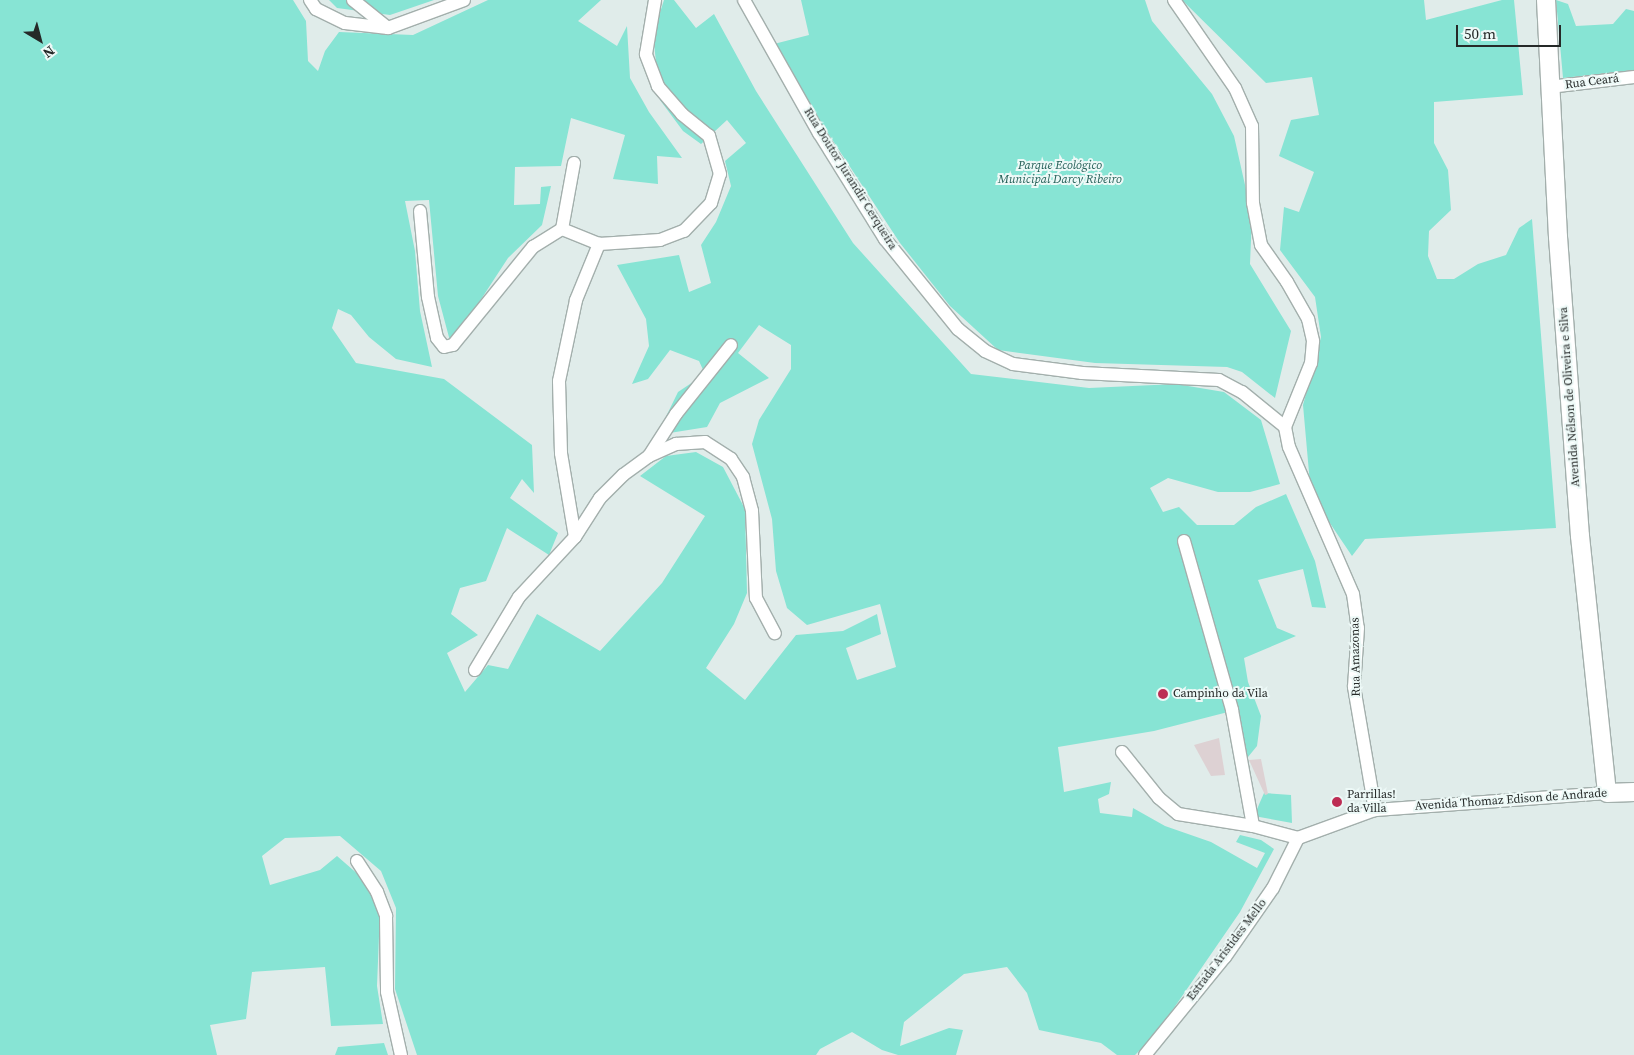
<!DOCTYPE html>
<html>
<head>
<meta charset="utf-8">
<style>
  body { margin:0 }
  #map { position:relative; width:1634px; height:1055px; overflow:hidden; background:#e0ecea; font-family:"Source Serif 4",serif }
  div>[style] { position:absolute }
  .green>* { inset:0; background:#87e4d4 }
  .building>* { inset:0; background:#ddd1d3 }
  .roads { filter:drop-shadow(1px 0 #a3afac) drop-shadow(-1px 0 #a3afac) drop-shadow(0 1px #a3afac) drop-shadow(0 -1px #a3afac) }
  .street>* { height:12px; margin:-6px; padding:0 6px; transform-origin:6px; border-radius:6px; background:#fff }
  .secondary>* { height:18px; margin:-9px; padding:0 9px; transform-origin:9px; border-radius:9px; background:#fff }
  .dots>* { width:14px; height:14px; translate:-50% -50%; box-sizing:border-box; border:2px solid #edf9f7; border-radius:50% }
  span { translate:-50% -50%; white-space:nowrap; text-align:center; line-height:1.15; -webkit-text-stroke:4px #edf9f7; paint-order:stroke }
  .street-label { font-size:12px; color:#252928 }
  .park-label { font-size:12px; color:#225e56; font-style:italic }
  .poi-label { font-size:12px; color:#252928 }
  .left { translate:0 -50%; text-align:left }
  .north { position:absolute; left:15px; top:15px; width:50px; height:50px; -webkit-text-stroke:4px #edf9f7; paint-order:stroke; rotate:143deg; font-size:14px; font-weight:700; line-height:20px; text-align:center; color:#252928 }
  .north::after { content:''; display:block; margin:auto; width:18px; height:22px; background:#252928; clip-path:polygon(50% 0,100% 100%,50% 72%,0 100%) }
  .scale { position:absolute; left:1456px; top:25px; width:105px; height:22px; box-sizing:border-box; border:2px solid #252928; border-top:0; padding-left:6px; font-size:15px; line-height:18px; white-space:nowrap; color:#252928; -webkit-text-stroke:4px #edf9f7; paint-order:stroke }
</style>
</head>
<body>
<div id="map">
  <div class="green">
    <div style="clip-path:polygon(0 0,293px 0,306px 21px,308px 61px,318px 71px,325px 51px,339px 32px,413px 35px,488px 0,601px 0,578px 21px,617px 46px,627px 26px,630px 78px,649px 112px,682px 158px,657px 156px,658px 184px,613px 179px,625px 135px,571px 118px,561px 166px,515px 167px,514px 205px,540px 204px,541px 187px,551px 186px,542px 225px,508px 258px,459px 333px,450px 341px,438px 296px,429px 200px,405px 201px,415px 251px,420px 311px,432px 367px,396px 359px,369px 337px,351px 315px,338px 309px,332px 328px,356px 363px,444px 379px,532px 445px,534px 493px,522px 479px,510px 498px,558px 533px,549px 555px,507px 528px,486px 581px,460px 588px,451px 614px,478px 635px,447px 653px,465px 692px,488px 665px,508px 669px,537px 614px,600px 651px,662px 583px,705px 516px,640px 476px,666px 456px,696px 452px,723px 467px,745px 509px,747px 593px,734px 624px,706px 668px,745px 700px,796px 635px,843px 631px,877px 614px,881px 634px,846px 648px,857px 680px,896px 667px,880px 604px,807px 625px,787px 608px,776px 571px,772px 519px,752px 444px,759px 420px,791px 369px,791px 345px,759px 325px,738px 353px,769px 378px,720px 403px,707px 427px,657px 435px,678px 392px,705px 374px,699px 361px,670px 350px,648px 379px,632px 384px,649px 346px,646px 319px,617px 265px,679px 255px,689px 292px,711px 283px,701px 245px,716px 222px,731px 186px,725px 161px,746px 143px,727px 120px,701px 144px,683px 131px,660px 100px,653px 34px,664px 0,674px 0,696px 28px,714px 14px,756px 91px,853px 243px,971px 374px,1089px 388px,1176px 384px,1224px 392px,1261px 420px,1280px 484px,1250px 492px,1218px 492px,1168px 478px,1150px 488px,1163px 512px,1179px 507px,1197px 525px,1234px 525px,1256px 507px,1286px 494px,1315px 561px,1326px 608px,1312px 607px,1303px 569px,1258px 580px,1277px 628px,1296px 636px,1244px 658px,1248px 682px,1261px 716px,1257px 746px,1248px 757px,1228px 712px,1154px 731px,1058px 747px,1064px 792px,1111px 782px,1109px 794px,1098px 799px,1100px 813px,1132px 817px,1133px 808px,1165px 826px,1211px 842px,1257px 868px,1265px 853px,1236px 842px,1240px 835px,1261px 840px,1274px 849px,1240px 912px,1156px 1034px,1135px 1055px,1117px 1055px,1101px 1043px,1039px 1030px,1027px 993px,1007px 967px,964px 974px,904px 1022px,900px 1046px,949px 1028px,963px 1030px,956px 1055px,898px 1055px,882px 1050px,852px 1032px,820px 1049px,816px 1055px,417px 1055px,395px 989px,396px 908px,381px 871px,340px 836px,285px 838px,262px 856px,270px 885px,320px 870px,337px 856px,368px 883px,380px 911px,377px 986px,383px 1024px,331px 1026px,325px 967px,252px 972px,246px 1019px,210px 1025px,217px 1055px,0 1055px)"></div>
    <div style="clip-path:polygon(329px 0,434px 0,390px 15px,337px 8px)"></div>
    <div style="clip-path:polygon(801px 0,1145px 0,1152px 21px,1212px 94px,1234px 136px,1252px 216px,1250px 264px,1291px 331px,1275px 398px,1242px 372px,1227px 367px,1095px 363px,998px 350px,950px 306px,900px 243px,770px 45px,809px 35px)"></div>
    <div style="clip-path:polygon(1182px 0,1424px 0,1426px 20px,1502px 0,1514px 0,1523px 95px,1434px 102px,1434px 143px,1448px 170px,1451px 210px,1429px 231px,1428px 256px,1437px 279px,1454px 279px,1478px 264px,1506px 255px,1519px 228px,1532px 219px,1556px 528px,1365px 539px,1352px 556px,1311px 495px,1303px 405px,1321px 337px,1315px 297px,1280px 250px,1284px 207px,1299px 212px,1314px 172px,1279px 156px,1291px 120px,1319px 115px,1312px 77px,1266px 83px)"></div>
    <div style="clip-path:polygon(1556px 0,1568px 4px,1576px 26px,1613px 24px,1626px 9px,1634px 11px,1634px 70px,1563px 78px)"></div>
    <div style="clip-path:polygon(1264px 793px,1291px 795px,1292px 823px,1254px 816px)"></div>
    <div style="clip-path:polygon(384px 1043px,388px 1055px,335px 1055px,338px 1047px)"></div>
  </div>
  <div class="building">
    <div style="clip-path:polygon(1219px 738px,1225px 775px,1211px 776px,1194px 745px)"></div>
    <div style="clip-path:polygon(1261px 759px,1268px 794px,1265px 795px,1249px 760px)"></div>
  </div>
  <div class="roads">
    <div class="street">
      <div style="left:310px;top:0;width:11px;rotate:56deg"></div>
      <div style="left:316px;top:9px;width:32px;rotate:26deg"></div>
      <div style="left:345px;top:23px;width:43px;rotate:6.6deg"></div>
      <div style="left:388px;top:28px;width:81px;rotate:-20.2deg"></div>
      <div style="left:353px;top:0;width:45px;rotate:38.7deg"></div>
      <div style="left:744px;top:0;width:153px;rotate:60.6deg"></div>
      <div style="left:819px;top:133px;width:125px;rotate:58.1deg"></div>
      <div style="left:885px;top:239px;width:116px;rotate:51deg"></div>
      <div style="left:958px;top:329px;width:35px;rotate:39deg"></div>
      <div style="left:985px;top:351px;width:31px;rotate:25deg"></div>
      <div style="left:1013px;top:364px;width:70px;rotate:7.4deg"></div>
      <div style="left:1082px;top:373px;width:137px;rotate:2.9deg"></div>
      <div style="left:1219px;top:380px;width:26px;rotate:28deg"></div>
      <div style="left:1242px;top:392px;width:55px;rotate:39.1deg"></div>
      <div style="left:1174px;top:0;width:107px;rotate:55.3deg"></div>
      <div style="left:1235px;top:88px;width:42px;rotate:65.9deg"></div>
      <div style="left:1252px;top:126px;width:77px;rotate:89.3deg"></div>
      <div style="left:1253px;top:203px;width:43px;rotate:79.2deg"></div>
      <div style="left:1261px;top:245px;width:45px;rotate:54.9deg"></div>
      <div style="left:1287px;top:282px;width:43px;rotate:60.4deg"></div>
      <div style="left:1308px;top:319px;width:23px;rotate:77deg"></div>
      <div style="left:1313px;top:341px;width:22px;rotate:95deg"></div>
      <div style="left:1311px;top:363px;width:69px;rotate:112.1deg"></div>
      <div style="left:1549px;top:87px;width:86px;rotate:-6.7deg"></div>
      <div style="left:574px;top:163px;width:67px;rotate:100.3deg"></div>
      <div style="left:562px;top:229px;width:40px;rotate:22deg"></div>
      <div style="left:599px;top:244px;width:61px;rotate:-3.8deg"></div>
      <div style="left:660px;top:240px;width:26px;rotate:-21deg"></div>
      <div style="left:684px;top:231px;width:39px;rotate:-46deg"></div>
      <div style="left:711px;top:203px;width:30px;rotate:-73deg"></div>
      <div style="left:720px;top:174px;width:40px;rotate:-106deg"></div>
      <div style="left:709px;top:136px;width:35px;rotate:-141deg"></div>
      <div style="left:682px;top:114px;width:37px;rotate:-131deg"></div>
      <div style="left:658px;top:86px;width:34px;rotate:-111deg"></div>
      <div style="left:646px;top:54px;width:55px;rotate:-80.5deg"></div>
      <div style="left:420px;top:211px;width:86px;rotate:84.7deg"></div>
      <div style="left:428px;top:297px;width:42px;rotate:77.6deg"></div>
      <div style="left:437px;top:338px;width:11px;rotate:52deg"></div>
      <div style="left:444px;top:347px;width:9px;rotate:-13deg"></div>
      <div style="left:453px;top:345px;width:127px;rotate:-50.8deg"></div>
      <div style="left:533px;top:247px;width:34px;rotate:-32deg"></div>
      <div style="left:1285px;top:427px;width:20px;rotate:79deg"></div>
      <div style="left:1289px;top:447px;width:160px;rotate:66.5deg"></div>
      <div style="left:1353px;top:594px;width:34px;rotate:82deg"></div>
      <div style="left:1358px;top:628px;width:59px;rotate:93.9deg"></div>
      <div style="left:1354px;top:687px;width:125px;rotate:80.3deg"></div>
      <div style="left:649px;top:456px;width:50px;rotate:-57.3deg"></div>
      <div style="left:676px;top:414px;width:88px;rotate:-51.4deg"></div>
      <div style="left:575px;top:537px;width:46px;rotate:-57.3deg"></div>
      <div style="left:600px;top:498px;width:33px;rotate:-45deg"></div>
      <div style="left:623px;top:475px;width:32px;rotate:-36deg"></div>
      <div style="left:649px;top:456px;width:30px;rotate:-24deg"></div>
      <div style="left:676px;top:444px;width:29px;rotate:-4deg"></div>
      <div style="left:705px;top:442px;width:31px;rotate:33deg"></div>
      <div style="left:731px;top:459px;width:22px;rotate:56deg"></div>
      <div style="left:743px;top:477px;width:35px;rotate:75deg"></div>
      <div style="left:752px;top:511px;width:87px;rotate:87.4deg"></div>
      <div style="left:756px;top:598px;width:40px;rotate:62deg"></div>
      <div style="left:1184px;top:541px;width:176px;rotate:74.1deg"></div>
      <div style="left:1232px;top:710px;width:118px;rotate:79.7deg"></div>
      <div style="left:475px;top:670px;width:85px;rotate:-58.9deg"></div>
      <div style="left:519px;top:597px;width:82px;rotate:-47deg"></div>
      <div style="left:575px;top:537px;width:85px;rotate:-99.5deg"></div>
      <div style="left:561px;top:453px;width:72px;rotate:-91.6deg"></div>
      <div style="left:559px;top:381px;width:83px;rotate:-78.1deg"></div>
      <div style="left:576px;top:300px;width:61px;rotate:-67.7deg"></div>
      <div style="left:1122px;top:752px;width:59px;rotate:51.2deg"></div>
      <div style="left:1159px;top:798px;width:25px;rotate:40deg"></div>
      <div style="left:1178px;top:814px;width:76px;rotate:9.1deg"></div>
      <div style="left:1253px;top:826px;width:47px;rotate:14.9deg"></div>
      <div style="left:1298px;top:838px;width:82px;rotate:-20deg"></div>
      <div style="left:1375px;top:810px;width:233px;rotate:-4.2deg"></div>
      <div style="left:357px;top:861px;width:37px;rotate:57deg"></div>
      <div style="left:377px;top:892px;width:26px;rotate:69deg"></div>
      <div style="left:386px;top:916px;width:76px;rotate:89.2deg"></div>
      <div style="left:387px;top:992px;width:65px;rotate:77.5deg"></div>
      <div style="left:1145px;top:1055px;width:127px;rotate:-50.8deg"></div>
      <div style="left:1225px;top:957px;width:84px;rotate:-55.2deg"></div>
      <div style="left:1273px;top:888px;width:56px;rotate:-63.4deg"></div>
    </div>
    <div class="secondary">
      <div style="left:1546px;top:0;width:237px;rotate:87.1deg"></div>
      <div style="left:1558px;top:237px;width:300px;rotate:85.8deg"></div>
      <div style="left:1580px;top:536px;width:258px;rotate:84deg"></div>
      <div style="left:1607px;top:793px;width:27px;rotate:-2deg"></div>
    </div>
  </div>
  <div class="dots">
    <div style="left:1163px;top:694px;background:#bd2d54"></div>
    <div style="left:1337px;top:802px;background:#bd2d54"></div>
  </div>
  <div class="street-label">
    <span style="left:1592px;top:82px;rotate:-7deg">Rua Ceará</span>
    <span style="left:850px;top:179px;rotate:58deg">Rua Doutor Jurandir Cerqueira</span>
    <span style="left:1570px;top:397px;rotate:-94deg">Avenida Nélson de Oliveira e Silva</span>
    <span style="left:1356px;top:657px;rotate:-91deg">Rua Amazonas</span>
    <span style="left:1511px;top:800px;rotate:-4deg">Avenida Thomaz Edison de Andrade</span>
    <span style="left:1227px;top:950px;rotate:-53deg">Estrada Aristides Mello</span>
  </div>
  <div class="park-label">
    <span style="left:1060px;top:173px">Parque Ecológico<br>Municipal Darcy Ribeiro</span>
  </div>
  <div class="poi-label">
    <span class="left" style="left:1173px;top:694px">Campinho da Vila</span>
    <span class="left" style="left:1347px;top:802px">Parrillas!<br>da Villa</span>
  </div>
  <div class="north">N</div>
  <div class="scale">50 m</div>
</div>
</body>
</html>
